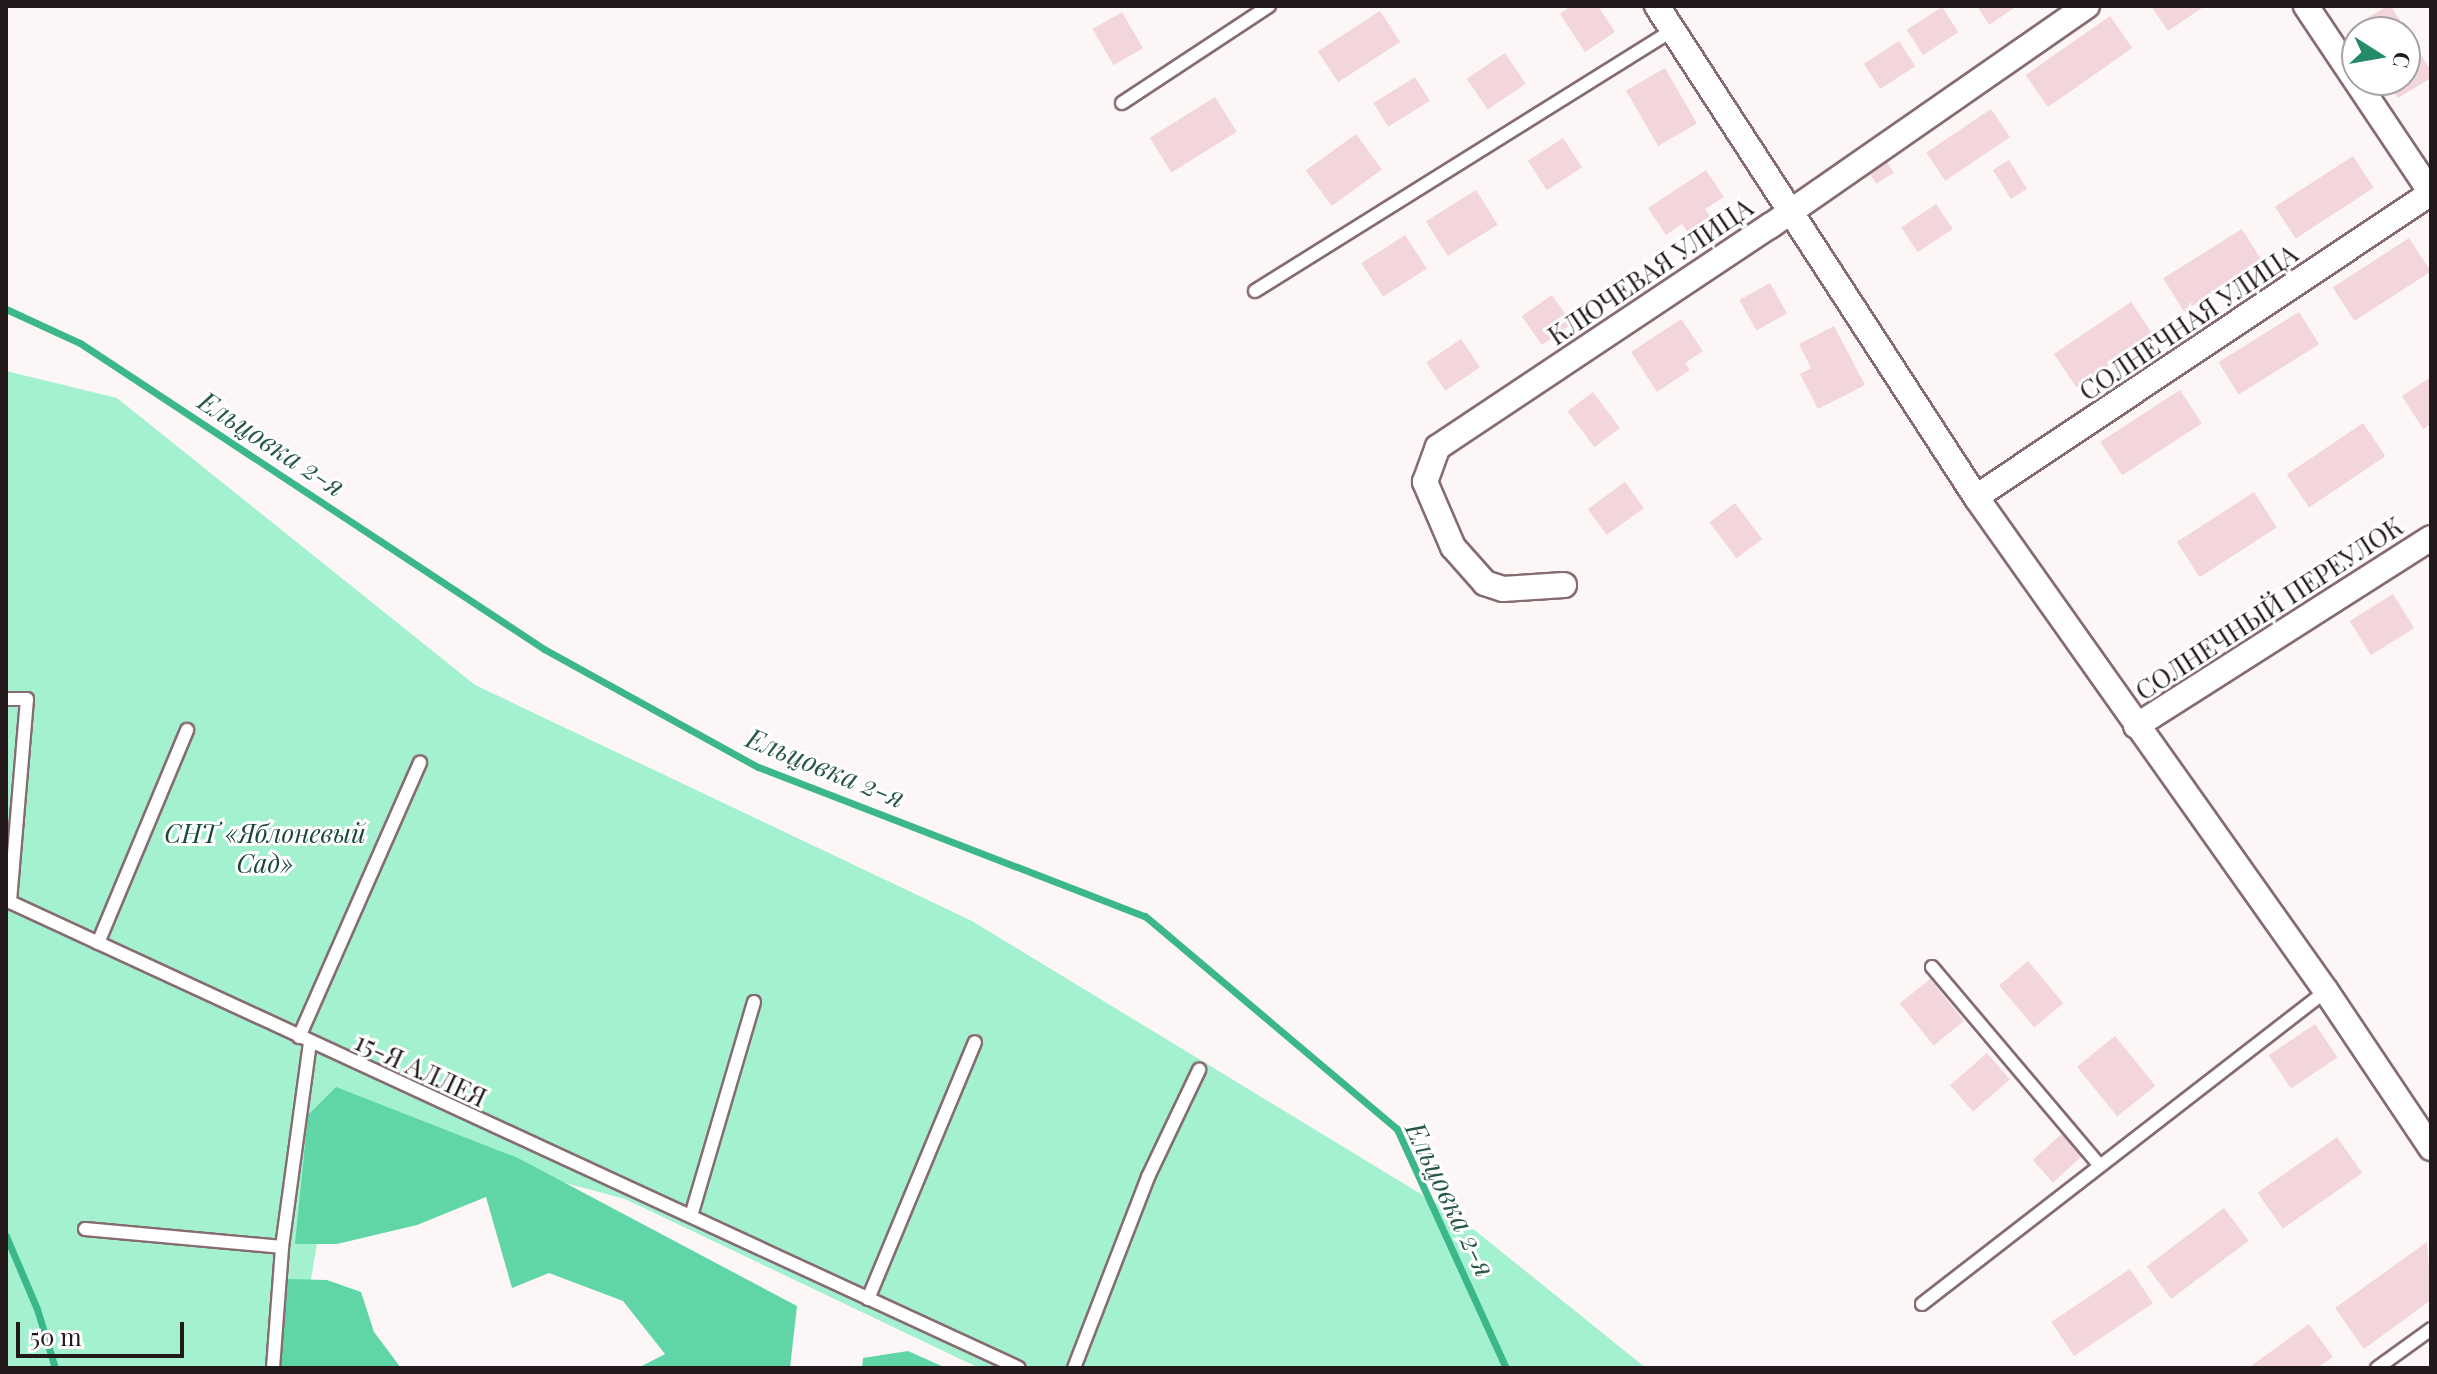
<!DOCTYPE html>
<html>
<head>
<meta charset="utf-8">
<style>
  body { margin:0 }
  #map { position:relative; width:2437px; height:1374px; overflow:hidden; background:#fcf6f7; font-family:"Playfair Display",serif }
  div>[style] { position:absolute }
  .green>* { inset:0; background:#a3f1ce }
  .forest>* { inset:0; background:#60d6a7 }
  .stream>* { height:7px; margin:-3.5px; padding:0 3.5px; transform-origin:3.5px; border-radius:3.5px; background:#3bb789 }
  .building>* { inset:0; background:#f3d6dc; transform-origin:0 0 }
  .roads { filter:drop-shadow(2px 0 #866c71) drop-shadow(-2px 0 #866c71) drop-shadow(0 2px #866c71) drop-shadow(0 -2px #866c71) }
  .service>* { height:12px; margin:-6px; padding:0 6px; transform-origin:6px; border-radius:6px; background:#fff }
  .minor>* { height:24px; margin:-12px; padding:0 12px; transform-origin:12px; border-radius:12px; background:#fff }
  span { translate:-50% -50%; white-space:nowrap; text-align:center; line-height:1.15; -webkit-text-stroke:6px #fff; paint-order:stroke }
  .street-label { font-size:26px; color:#23191b }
  .park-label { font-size:26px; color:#174936; font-style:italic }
  .water-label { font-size:28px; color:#285945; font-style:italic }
  .frame { position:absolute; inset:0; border:8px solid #23191b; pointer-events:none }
  .north { position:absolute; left:2341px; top:16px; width:80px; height:80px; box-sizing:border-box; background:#fff; border:2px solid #a7a3a4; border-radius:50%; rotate:101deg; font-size:22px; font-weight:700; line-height:32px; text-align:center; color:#23191b }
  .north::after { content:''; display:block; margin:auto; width:28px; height:36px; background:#258b67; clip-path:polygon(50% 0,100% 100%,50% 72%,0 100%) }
  .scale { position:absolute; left:16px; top:1322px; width:168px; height:36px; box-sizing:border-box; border:4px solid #23191b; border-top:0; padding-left:10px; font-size:24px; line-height:28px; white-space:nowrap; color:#23191b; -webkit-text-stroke:6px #fff; paint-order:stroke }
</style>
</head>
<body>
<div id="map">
  <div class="green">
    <div style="clip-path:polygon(6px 371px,117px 398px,475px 685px,972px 921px,1457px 1216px,1646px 1368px,979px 1368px,625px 1199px,451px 1152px,342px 1096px,296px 1368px,6px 1368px)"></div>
  </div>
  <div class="forest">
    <div style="clip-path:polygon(336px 1087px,518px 1158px,797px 1306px,790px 1368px,638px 1368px,665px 1354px,623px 1301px,549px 1273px,512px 1288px,486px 1197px,417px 1225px,337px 1244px,295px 1244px,308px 1115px)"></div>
    <div style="clip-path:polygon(288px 1279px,327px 1280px,361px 1292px,374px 1332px,401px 1368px,280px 1368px)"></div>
    <div style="clip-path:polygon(908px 1351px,946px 1368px,862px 1368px,863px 1358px)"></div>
  </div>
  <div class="stream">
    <div style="left:6px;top:309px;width:81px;rotate:24.7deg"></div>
    <div style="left:80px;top:343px;width:556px;rotate:33.4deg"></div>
    <div style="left:544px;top:649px;width:244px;rotate:28.9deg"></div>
    <div style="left:758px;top:767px;width:415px;rotate:21.1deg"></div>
    <div style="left:1145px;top:916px;width:330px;rotate:40.2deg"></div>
    <div style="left:1397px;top:1129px;width:263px;rotate:65.5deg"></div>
    <div style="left:6px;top:1236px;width:79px;rotate:67deg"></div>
    <div style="left:37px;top:1309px;width:62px;rotate:73deg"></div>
  </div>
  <div class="building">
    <div style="clip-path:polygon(1571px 6px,1598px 6px,1615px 32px,1585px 52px,1560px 14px)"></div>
    <div style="clip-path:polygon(1977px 6px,2017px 6px,1989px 25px)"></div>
    <div style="clip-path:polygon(2151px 6px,2205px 6px,2168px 31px)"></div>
    <div style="clip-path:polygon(2387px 6px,2391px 6px,2431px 71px,2431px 78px,2398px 98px,2387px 80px,2405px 80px,2405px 32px,2358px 32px,2354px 26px)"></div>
    <div style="left:1942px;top:7px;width:30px;height:42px;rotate:57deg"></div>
    <div style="left:1380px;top:11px;width:37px;height:74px;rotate:57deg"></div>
    <div style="left:1122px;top:12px;width:42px;height:34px;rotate:60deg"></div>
    <div style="left:2110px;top:16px;width:39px;height:103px;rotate:55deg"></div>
    <div style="left:1899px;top:41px;width:30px;height:42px;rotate:57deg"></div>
    <div style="left:1505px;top:53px;width:37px;height:46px;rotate:56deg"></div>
    <div style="left:1665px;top:68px;width:64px;height:45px;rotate:60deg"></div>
    <div style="left:1415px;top:77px;width:28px;height:49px;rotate:58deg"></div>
    <div style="left:1215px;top:97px;width:41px;height:77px;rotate:58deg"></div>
    <div style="left:1991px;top:109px;width:34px;height:78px;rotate:56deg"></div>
    <div style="left:1356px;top:134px;width:44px;height:62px;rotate:54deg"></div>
    <div style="left:1563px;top:138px;width:35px;height:42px;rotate:57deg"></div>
    <div style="left:2353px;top:156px;width:38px;height:93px;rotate:57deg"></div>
    <div style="left:1886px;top:160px;width:15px;height:21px;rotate:58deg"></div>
    <div style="left:2009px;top:160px;width:34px;height:19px;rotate:58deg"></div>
    <div style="clip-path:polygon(1706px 170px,1724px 197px,1705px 209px,1718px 228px,1695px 243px,1682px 224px,1666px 235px,1648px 208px)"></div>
    <div style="left:1476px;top:190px;width:41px;height:59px;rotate:58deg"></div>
    <div style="left:1936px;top:204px;width:30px;height:42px;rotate:56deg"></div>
    <div style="left:2242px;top:229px;width:39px;height:93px;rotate:58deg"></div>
    <div style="left:1405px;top:235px;width:40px;height:52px;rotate:57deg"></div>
    <div style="left:2409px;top:238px;width:40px;height:91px;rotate:57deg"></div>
    <div style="left:1770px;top:283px;width:35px;height:35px;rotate:61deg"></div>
    <div style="left:1552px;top:295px;width:35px;height:37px;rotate:55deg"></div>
    <div style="left:2131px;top:302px;width:40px;height:93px;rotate:56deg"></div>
    <div style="left:2299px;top:312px;width:38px;height:95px;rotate:58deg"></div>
    <div style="clip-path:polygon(1681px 319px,1703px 351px,1685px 363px,1690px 370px,1657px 392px,1631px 352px)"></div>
    <div style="clip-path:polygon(1834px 326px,1865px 385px,1818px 409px,1800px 374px,1811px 368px,1799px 344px)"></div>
    <div style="left:1461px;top:339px;width:34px;height:42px;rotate:56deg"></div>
    <div style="clip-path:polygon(2431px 377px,2431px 424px,2423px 429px,2402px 396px)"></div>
    <div style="left:2180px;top:390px;width:40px;height:95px;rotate:57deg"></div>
    <div style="left:1593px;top:392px;width:45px;height:32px;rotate:53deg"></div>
    <div style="left:2363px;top:423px;width:40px;height:92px;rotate:56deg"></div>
    <div style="left:1625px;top:482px;width:32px;height:46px;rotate:54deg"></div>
    <div style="left:2254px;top:492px;width:42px;height:92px;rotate:57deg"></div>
    <div style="left:1735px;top:503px;width:45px;height:32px;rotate:53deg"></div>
    <div style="left:2393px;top:594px;width:40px;height:51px;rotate:58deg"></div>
    <div style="left:2028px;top:961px;width:55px;height:38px;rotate:50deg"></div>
    <div style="left:1930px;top:979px;width:54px;height:39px;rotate:51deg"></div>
    <div style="left:2315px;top:1024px;width:40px;height:56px;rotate:56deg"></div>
    <div style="left:2115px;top:1036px;width:64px;height:49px;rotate:51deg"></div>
    <div style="left:1987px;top:1053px;width:35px;height:49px;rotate:49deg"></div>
    <div style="left:2064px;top:1132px;width:30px;height:42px;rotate:48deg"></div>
    <div style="left:2337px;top:1137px;width:44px;height:97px;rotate:55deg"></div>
    <div style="left:2224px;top:1208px;width:41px;height:97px;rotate:53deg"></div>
    <div style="clip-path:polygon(2427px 1242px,2431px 1300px,2364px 1349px,2335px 1308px)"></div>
    <div style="left:2130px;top:1269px;width:41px;height:95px;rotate:56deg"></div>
    <div style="clip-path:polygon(2309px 1324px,2333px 1357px,2317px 1368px,2248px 1368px)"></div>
  </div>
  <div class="roads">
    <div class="service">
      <div style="left:1122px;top:103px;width:176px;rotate:-33.4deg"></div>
      <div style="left:1255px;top:291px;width:493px;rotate:-32deg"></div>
      <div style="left:6px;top:699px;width:21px"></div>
      <div style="left:27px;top:699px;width:204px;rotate:94.8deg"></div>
      <div style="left:10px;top:902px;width:1111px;rotate:24.79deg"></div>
      <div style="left:98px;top:943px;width:231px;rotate:-67.3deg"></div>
      <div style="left:1932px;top:967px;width:260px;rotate:49.8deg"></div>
      <div style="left:299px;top:1037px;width:300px;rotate:-66.2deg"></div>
      <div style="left:691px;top:1216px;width:223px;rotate:-73.6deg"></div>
      <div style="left:85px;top:1229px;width:198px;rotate:5.2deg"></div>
      <div style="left:868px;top:1299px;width:278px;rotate:-67.4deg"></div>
      <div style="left:1922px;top:1304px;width:511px;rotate:-37.77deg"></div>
      <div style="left:273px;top:1368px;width:121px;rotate:-85.7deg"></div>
      <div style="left:282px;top:1247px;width:207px;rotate:-82.2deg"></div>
      <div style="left:1074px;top:1368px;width:205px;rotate:-68.8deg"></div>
      <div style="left:1148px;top:1177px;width:119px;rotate:-64.5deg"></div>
      <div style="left:2377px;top:1368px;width:67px;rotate:-35.8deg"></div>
    </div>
    <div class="minor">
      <div style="left:1657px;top:6px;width:586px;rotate:56.99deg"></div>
      <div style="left:1976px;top:497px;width:605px;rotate:54.68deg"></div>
      <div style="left:2326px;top:991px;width:189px;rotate:56.2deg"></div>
      <div style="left:2306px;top:6px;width:225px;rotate:56.2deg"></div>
      <div style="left:1976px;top:497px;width:547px;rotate:-33.75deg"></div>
      <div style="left:1564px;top:585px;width:61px;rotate:176.2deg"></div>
      <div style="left:1503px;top:589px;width:19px;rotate:-162deg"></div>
      <div style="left:1485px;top:583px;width:48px;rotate:-131.6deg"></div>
      <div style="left:1453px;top:547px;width:71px;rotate:-113.3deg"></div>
      <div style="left:1425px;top:482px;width:37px;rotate:-70deg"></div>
      <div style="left:1438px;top:447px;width:399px;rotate:-33.7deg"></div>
      <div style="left:1770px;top:226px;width:386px;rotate:-34.8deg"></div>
      <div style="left:2136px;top:726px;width:350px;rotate:-32.5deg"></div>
    </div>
  </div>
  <div class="street-label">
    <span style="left:1650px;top:271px;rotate:-34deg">КЛЮЧЕВАЯ УЛИЦА</span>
    <span style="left:2188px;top:322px;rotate:-34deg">СОЛНЕЧНАЯ УЛИЦА</span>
    <span style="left:2269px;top:608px;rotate:-33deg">СОЛНЕЧНЫЙ ПЕРЕУЛОК</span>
    <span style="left:421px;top:1069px;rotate:25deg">15-Я АЛЛЕЯ</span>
  </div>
  <div class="park-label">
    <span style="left:265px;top:848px">СНТ «Яблоневый<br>Сад»</span>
  </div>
  <div class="water-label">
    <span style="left:272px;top:443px;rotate:33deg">Ельцовка 2-я</span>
    <span style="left:826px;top:767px;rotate:22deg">Ельцовка 2-я</span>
    <span style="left:1451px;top:1199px;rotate:64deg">Ельцовка 2-я</span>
  </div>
  <div class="frame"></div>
  <div class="north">С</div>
  <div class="scale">50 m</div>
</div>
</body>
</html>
